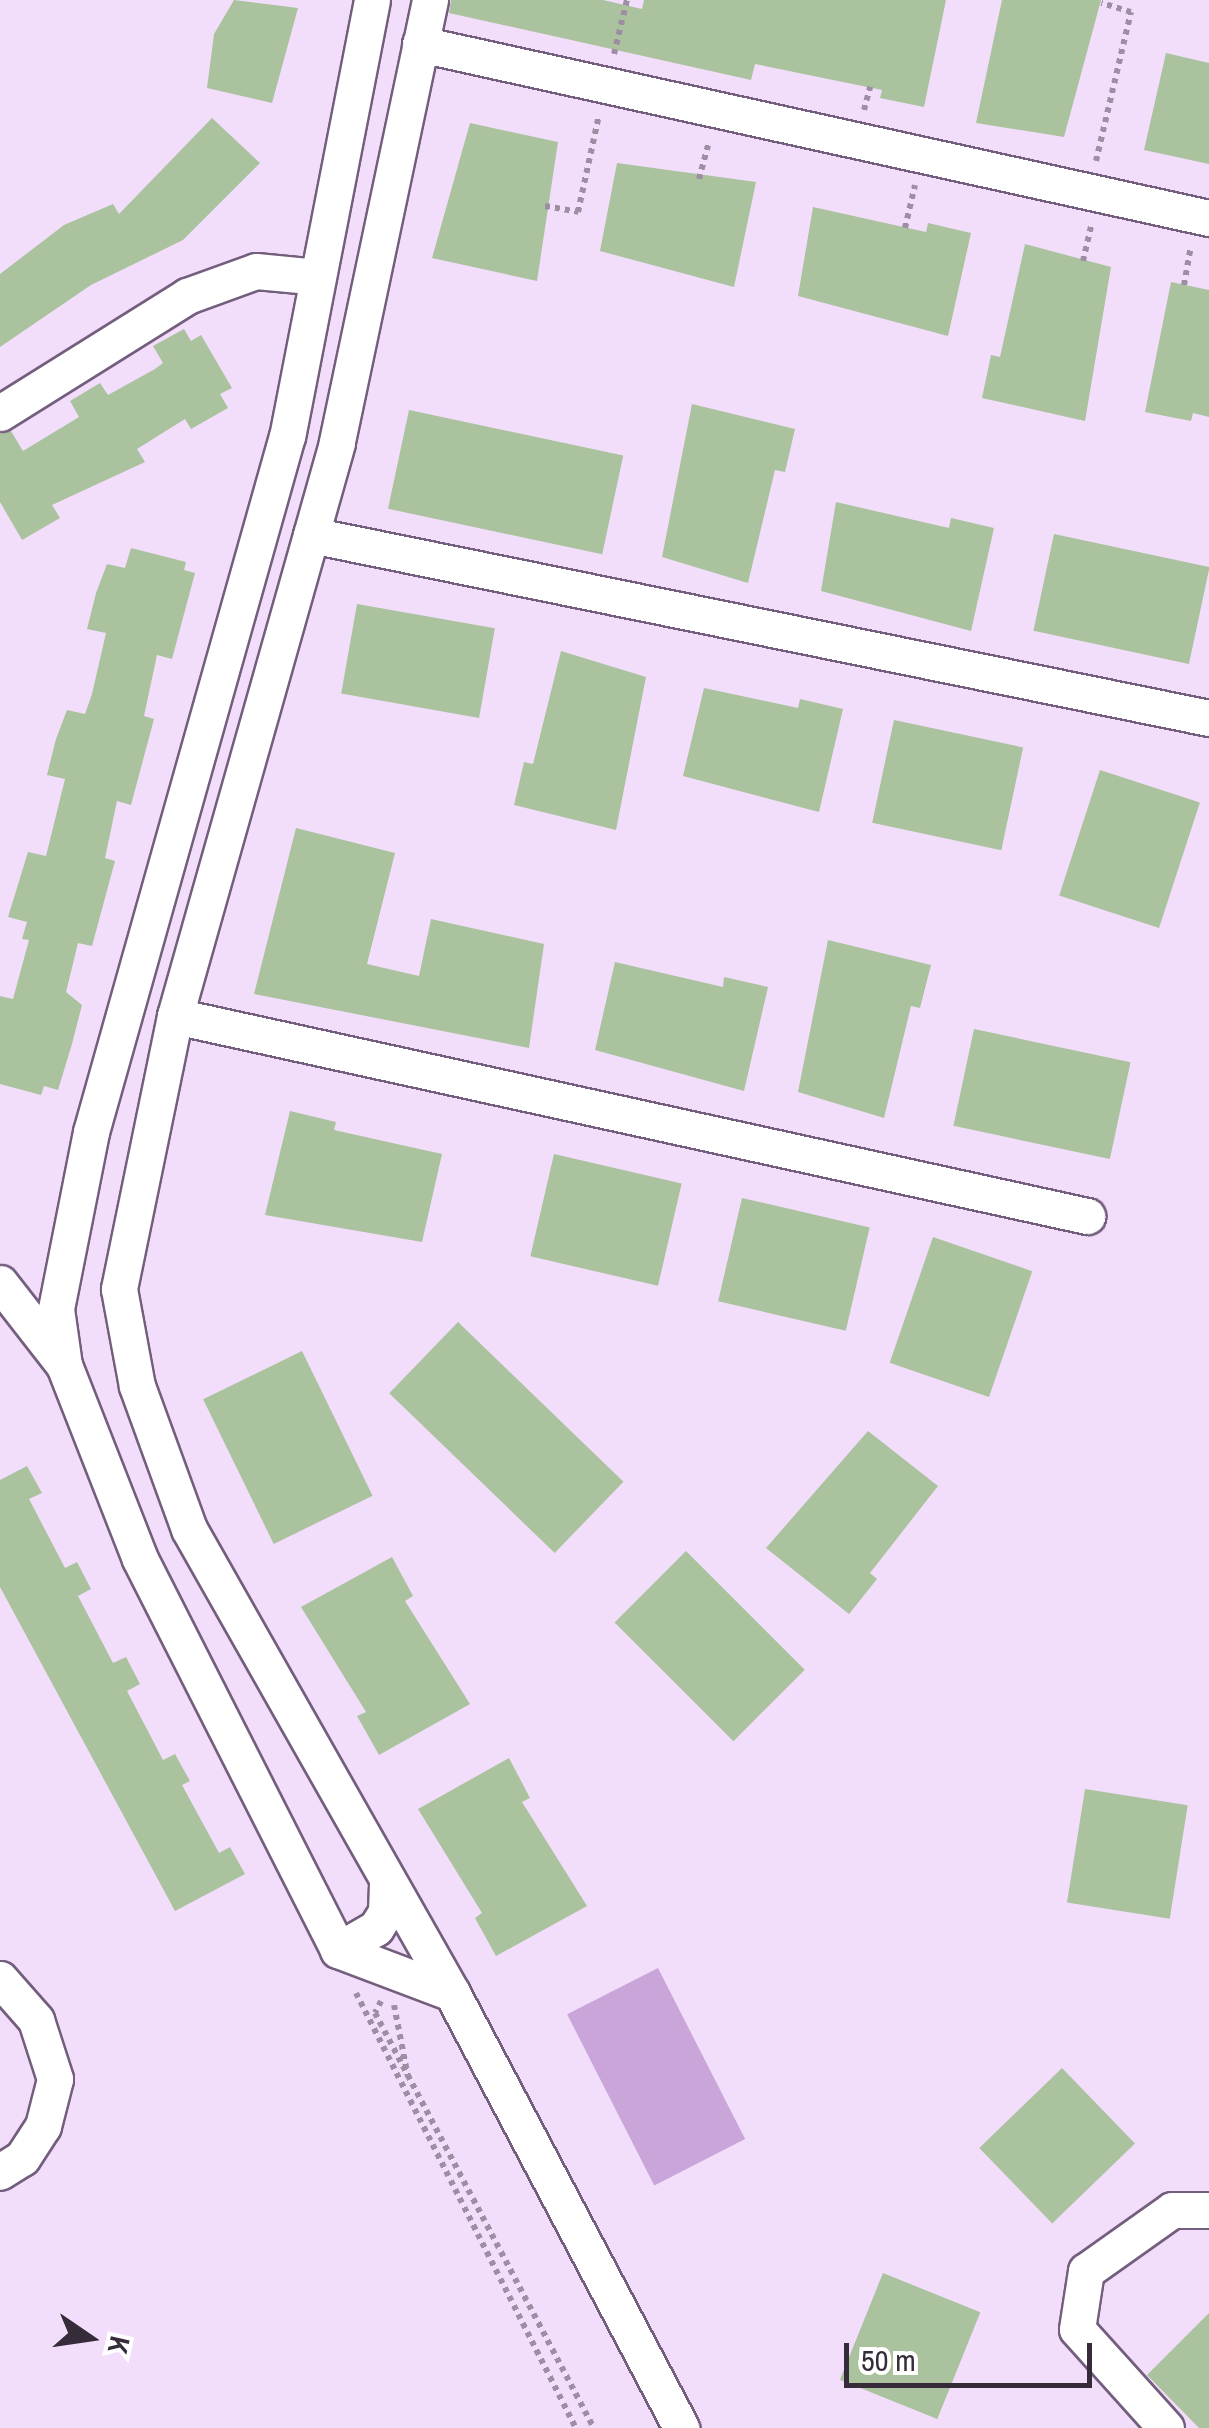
<!DOCTYPE html>
<html>
<head>
<meta charset="utf-8">
<style>
  body { margin:0 }
  #map { position:relative; width:1209px; height:2428px; overflow:hidden; background:#f2defb; font-family:"Archivo Narrow",sans-serif }
  div>[style] { position:absolute }
  .green>* { inset:0; background:#caa5da; transform-origin:0 0 }
  .building>* { inset:0; background:#aac29e; transform-origin:0 0 }
  .path>* { height:6px; margin-top:-3px; transform-origin:0; background:repeating-linear-gradient(90deg,#9d8ea4 0 5px,transparent 0 10px) }
  .roads { filter:drop-shadow(2px 0 #735e7d) drop-shadow(-2px 0 #735e7d) drop-shadow(0 2px #735e7d) drop-shadow(0 -2px #735e7d) }
  .street>* { height:35px; margin:-17.5px; padding:0 17.5px; transform-origin:17.5px; border-radius:17.5px; background:#fff }
  span { translate:-50% -50%; white-space:nowrap; text-align:center; line-height:1.15; -webkit-text-stroke:8px #fff; paint-order:stroke }
  .north { position:absolute; left:40px; top:2288px; width:100px; height:100px; -webkit-text-stroke:8px #fff; paint-order:stroke; rotate:103deg; font-size:28px; font-weight:700; line-height:40px; text-align:center; color:#352b39 }
  .north::after { content:''; display:block; margin:auto; width:35px; height:45px; background:#352b39; clip-path:polygon(50% 0,100% 100%,50% 72%,0 100%) }
  .scale { position:absolute; left:844px; top:2343px; width:248px; height:45px; box-sizing:border-box; border:5px solid #352b39; border-top:0; padding-left:12px; font-size:30px; line-height:35px; white-space:nowrap; color:#352b39; -webkit-text-stroke:8px #fff; paint-order:stroke }
</style>
</head>
<body>
<div id="map">
  <div class="green">
    <div style="left:658px;top:1968px;width:192px;height:102px;rotate:63deg"></div>
  </div>
  <div class="building">
    <div style="clip-path:polygon(234px 0,298px 8px,272px 103px,207px 88px,214px 34px)"></div>
    <div style="clip-path:polygon(451px 0,603px 0,642px 9px,644px 0,946px 0,924px 107px,880px 98px,882px 90px,755px 64px,751px 80px,449px 13px)"></div>
    <div style="clip-path:polygon(1002px 0,1101px 0,1064px 137px,976px 123px)"></div>
    <div style="clip-path:polygon(1166px 53px,1209px 63px,1209px 164px,1144px 150px)"></div>
    <div style="clip-path:polygon(212px 118px,260px 163px,183px 240px,91px 285px,0 347px,0 274px,64px 225px,113px 204px,119px 214px)"></div>
    <div style="clip-path:polygon(470px 123px,558px 142px,537px 281px,432px 258px)"></div>
    <div style="clip-path:polygon(617px 163px,756px 182px,734px 287px,600px 251px)"></div>
    <div style="clip-path:polygon(813px 207px,926px 232px,928px 223px,971px 233px,948px 336px,798px 296px)"></div>
    <div style="clip-path:polygon(1025px 244px,1111px 267px,1085px 421px,982px 398px,991px 355px,1000px 357px)"></div>
    <div style="clip-path:polygon(1171px 282px,1209px 290px,1209px 417px,1193px 413px,1191px 421px,1145px 412px)"></div>
    <div style="clip-path:polygon(184px 329px,191px 341px,201px 335px,232px 388px,220px 394px,228px 408px,191px 429px,185px 419px,137px 449px,145px 462px,52px 505px,60px 518px,22px 540px,0 502px,0 434px,11px 431px,23px 451px,79px 417px,70px 401px,100px 383px,108px 395px,155px 369px,163px 363px,153px 346px)"></div>
    <div style="clip-path:polygon(692px 404px,795px 429px,785px 472px,775px 470px,748px 583px,662px 557px)"></div>
    <div style="left:409px;top:410px;width:219px;height:101px;rotate:12deg"></div>
    <div style="clip-path:polygon(836px 502px,949px 528px,951px 518px,994px 528px,971px 631px,821px 591px)"></div>
    <div style="left:1054px;top:534px;width:159px;height:99px;rotate:12deg"></div>
    <div style="clip-path:polygon(131px 548px,186px 562px,184px 570px,195px 573px,172px 659px,157px 655px,144px 716px,154px 719px,131px 805px,117px 801px,105px 858px,115px 861px,92px 946px,78px 943px,66px 992px,82px 1005px,72px 1044px,58px 1090px,44px 1086px,41px 1095px,0 1084px,0 996px,13px 999px,29px 940px,22px 939px,27px 922px,8px 917px,28px 852px,46px 856px,65px 779px,47px 775px,56px 739px,67px 710px,85px 714px,92px 694px,106px 633px,87px 629px,96px 593px,107px 564px,125px 568px)"></div>
    <div style="left:357px;top:604px;width:140px;height:91px;rotate:10deg"></div>
    <div style="clip-path:polygon(561px 651px,646px 677px,616px 830px,514px 805px,524px 762px,533px 764px)"></div>
    <div style="clip-path:polygon(704px 688px,798px 708px,800px 699px,843px 709px,819px 812px,683px 776px)"></div>
    <div style="left:894px;top:720px;width:132px;height:105px;rotate:12deg"></div>
    <div style="left:1100px;top:770px;width:105px;height:132px;rotate:18deg"></div>
    <div style="clip-path:polygon(296px 828px,395px 853px,367px 964px,419px 976px,431px 919px,544px 944px,529px 1048px,254px 994px)"></div>
    <div style="clip-path:polygon(828px 940px,931px 965px,920px 1008px,911px 1006px,884px 1118px,798px 1092px)"></div>
    <div style="clip-path:polygon(615px 962px,723px 987px,724px 977px,768px 987px,744px 1091px,595px 1050px)"></div>
    <div style="left:974px;top:1029px;width:160px;height:99px;rotate:12deg"></div>
    <div style="clip-path:polygon(290px 1111px,336px 1122px,334px 1130px,442px 1154px,422px 1242px,265px 1215px)"></div>
    <div style="left:554px;top:1154px;width:131px;height:105px;rotate:13deg"></div>
    <div style="left:742px;top:1198px;width:131px;height:106px;rotate:13deg"></div>
    <div style="left:933px;top:1237px;width:105px;height:133px;rotate:19deg"></div>
    <div style="left:458px;top:1322px;width:230px;height:99px;rotate:44deg"></div>
    <div style="left:302px;top:1351px;width:161px;height:110px;rotate:64deg"></div>
    <div style="clip-path:polygon(868px 1431px,938px 1486px,870px 1573px,877px 1579px,849px 1614px,766px 1548px)"></div>
    <div style="clip-path:polygon(27px 1466px,42px 1493px,29px 1499px,65px 1568px,77px 1562px,91px 1589px,78px 1596px,113px 1663px,126px 1657px,140px 1684px,127px 1691px,163px 1760px,175px 1754px,190px 1781px,182px 1785px,219px 1853px,230px 1847px,245px 1874px,175px 1911px,0 1587px,0 1480px)"></div>
    <div style="left:686px;top:1551px;width:168px;height:101px;rotate:45deg"></div>
    <div style="clip-path:polygon(392px 1557px,413px 1596px,405px 1601px,470px 1704px,379px 1755px,357px 1716px,366px 1712px,301px 1607px)"></div>
    <div style="clip-path:polygon(509px 1758px,530px 1798px,522px 1802px,587px 1906px,496px 1956px,475px 1918px,482px 1913px,418px 1809px)"></div>
    <div style="left:1085px;top:1789px;width:104px;height:115px;rotate:9deg"></div>
    <div style="left:1062px;top:2068px;width:105px;height:115px;rotate:46deg"></div>
    <div style="left:883px;top:2273px;width:105px;height:115px;rotate:22deg"></div>
    <div style="clip-path:polygon(1209px 2313px,1209px 2428px,1199px 2428px,1147px 2375px)"></div>
  </div>
  <div class="path">
    <div style="left:614px;top:54px;width:56px;rotate:-76.5deg"></div>
    <div style="left:864px;top:110px;width:24px;rotate:-75deg"></div>
    <div style="left:1096px;top:161px;width:153px;rotate:-76.8deg"></div>
    <div style="left:1131px;top:12px;width:31px;rotate:-163deg"></div>
    <div style="left:699px;top:179px;width:39px;rotate:-75deg"></div>
    <div style="left:545px;top:206px;width:34px;rotate:10deg"></div>
    <div style="left:578px;top:212px;width:99px;rotate:-77.8deg"></div>
    <div style="left:905px;top:228px;width:44px;rotate:-76.9deg"></div>
    <div style="left:1083px;top:261px;width:39px;rotate:-77deg"></div>
    <div style="left:1184px;top:285px;width:39px;rotate:-80deg"></div>
    <div style="left:356px;top:1993px;width:487px;rotate:63.2deg"></div>
    <div style="left:381px;top:2001px;width:13px;rotate:117deg"></div>
    <div style="left:375px;top:2013px;width:469px;rotate:62.2deg"></div>
    <div style="left:394px;top:2005px;width:73px;rotate:79deg"></div>
  </div>
  <div class="roads">
    <div class="street">
      <div style="left:372px;top:0;width:444px;rotate:101deg"></div>
      <div style="left:287px;top:436px;width:723px;rotate:105.73deg"></div>
      <div style="left:91px;top:1132px;width:180px;rotate:101.2deg"></div>
      <div style="left:56px;top:1309px;width:57px;rotate:81.9deg"></div>
      <div style="left:64px;top:1365px;width:208px;rotate:68.6deg"></div>
      <div style="left:140px;top:1559px;width:438px;rotate:63.1deg"></div>
      <div style="left:338px;top:1950px;width:122px;rotate:20.7deg"></div>
      <div style="left:430px;top:0;width:453px;rotate:101.9deg"></div>
      <div style="left:337px;top:443px;width:595px;rotate:105.79deg"></div>
      <div style="left:175px;top:1016px;width:279px;rotate:101.6deg"></div>
      <div style="left:119px;top:1289px;width:99px;rotate:79.5deg"></div>
      <div style="left:137px;top:1386px;width:152px;rotate:70deg"></div>
      <div style="left:189px;top:1529px;width:533px;rotate:60.45deg"></div>
      <div style="left:452px;top:1993px;width:492px;rotate:62.2deg"></div>
      <div style="left:420px;top:44px;width:808px;rotate:12.44deg"></div>
      <div style="left:0;top:413px;width:221px;rotate:-32deg"></div>
      <div style="left:187px;top:296px;width:73px;rotate:-19.9deg"></div>
      <div style="left:256px;top:271px;width:62px;rotate:5.5deg"></div>
      <div style="left:311px;top:535px;width:916px;rotate:11.52deg"></div>
      <div style="left:175px;top:1016px;width:934px;rotate:12.37deg"></div>
      <div style="left:0;top:1283px;width:103px;rotate:52.1deg"></div>
      <div style="left:338px;top:1950px;width:44px;rotate:-30.1deg"></div>
      <div style="left:376px;top:1928px;width:19px;rotate:-58deg"></div>
      <div style="left:386px;top:1912px;width:31px;rotate:-88deg"></div>
      <div style="left:0;top:1979px;width:55px;rotate:48.7deg"></div>
      <div style="left:36px;top:2020px;width:62px;rotate:72.1deg"></div>
      <div style="left:55px;top:2079px;width:49px;rotate:104.3deg"></div>
      <div style="left:43px;top:2126px;width:38px;rotate:123deg"></div>
      <div style="left:22px;top:2158px;width:26px;rotate:148deg"></div>
      <div style="left:1166px;top:2428px;width:133px;rotate:-132deg"></div>
      <div style="left:1077px;top:2329px;width:59px;rotate:-81.2deg"></div>
      <div style="left:1086px;top:2271px;width:105px;rotate:-35.3deg"></div>
      <div style="left:1172px;top:2210px;width:37px"></div>
    </div>
  </div>
  <div class="north">K</div>
  <div class="scale">50 m</div>
</div>
</body>
</html>
